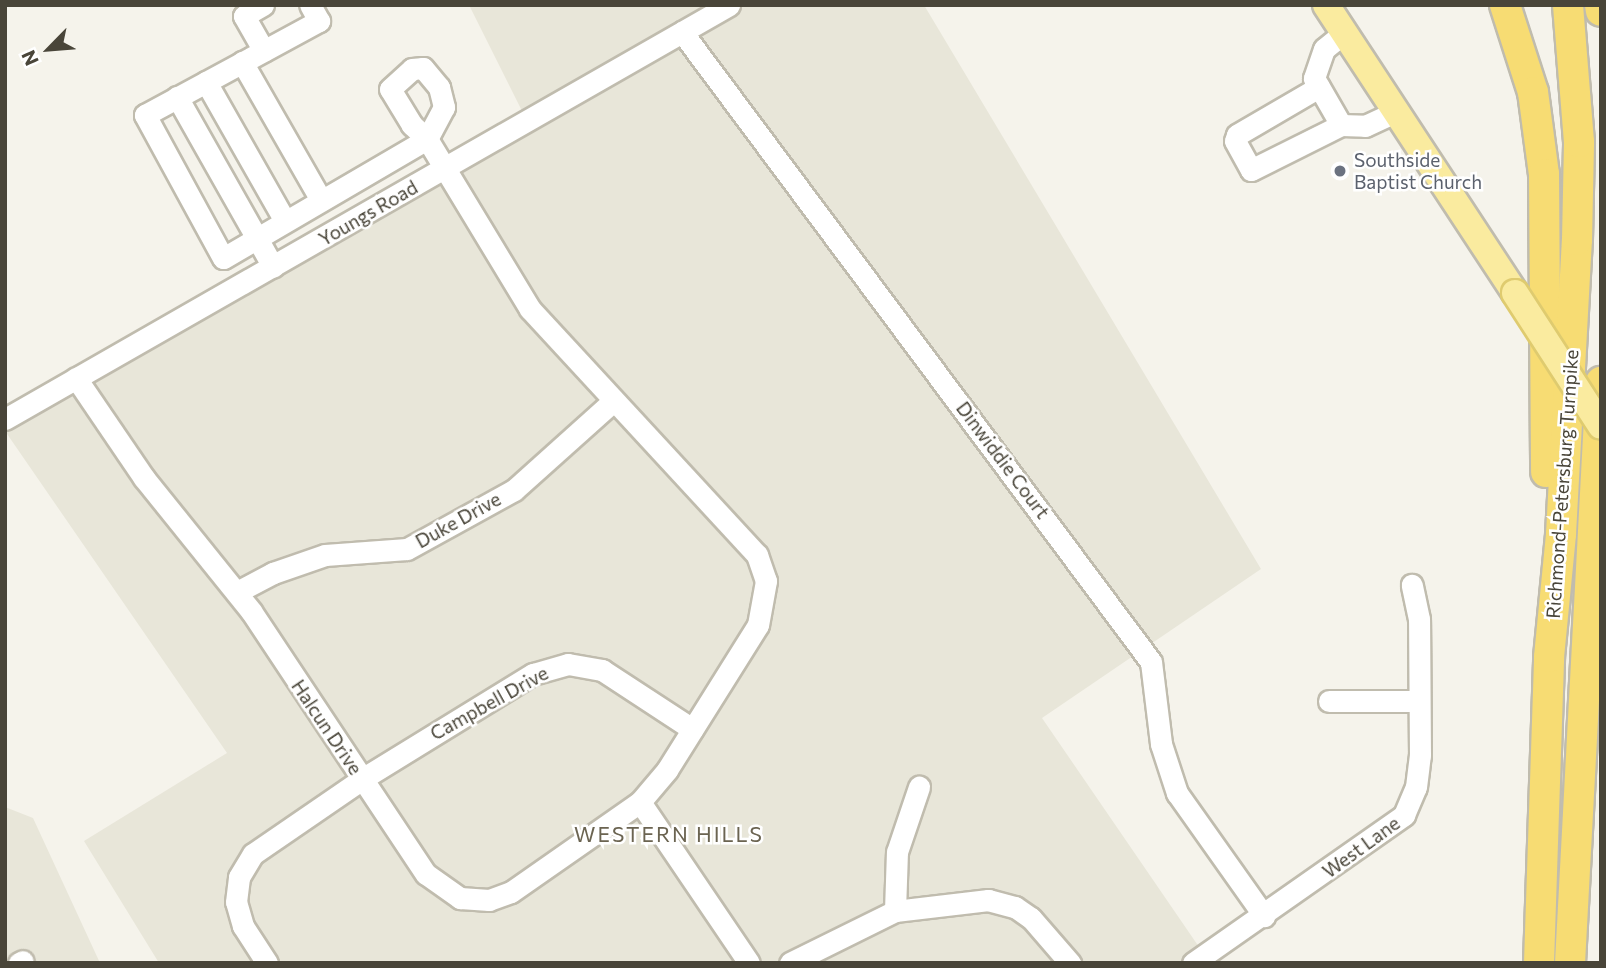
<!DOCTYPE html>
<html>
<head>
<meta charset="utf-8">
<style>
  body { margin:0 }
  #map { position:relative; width:1606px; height:968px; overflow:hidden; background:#f5f3eb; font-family:Commissioner,sans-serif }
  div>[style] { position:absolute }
  .residential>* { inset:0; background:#e8e6d9 }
  .roads { filter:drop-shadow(2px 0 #c0bcae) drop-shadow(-2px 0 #c0bcae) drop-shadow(0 2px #c0bcae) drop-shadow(0 -2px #c0bcae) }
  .minor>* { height:21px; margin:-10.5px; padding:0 10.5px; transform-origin:10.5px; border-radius:10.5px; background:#fff }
  .major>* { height:26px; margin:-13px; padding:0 13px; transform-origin:13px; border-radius:13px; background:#faeb9f }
  .highway>* { height:30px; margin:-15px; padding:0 15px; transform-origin:15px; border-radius:15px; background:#f7dc73 }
  .bridges { filter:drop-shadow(2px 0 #dfcb6f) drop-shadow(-2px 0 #dfcb6f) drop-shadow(0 2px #dfcb6f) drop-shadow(0 -2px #dfcb6f) }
  .major-bridge>* { height:26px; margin:-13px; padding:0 13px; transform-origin:13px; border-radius:13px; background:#faeb9f }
  .dots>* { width:19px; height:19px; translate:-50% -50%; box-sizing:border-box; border:4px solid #fff; border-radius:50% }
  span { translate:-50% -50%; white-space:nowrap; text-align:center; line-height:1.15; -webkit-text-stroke:5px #fff; paint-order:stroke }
  .worship-label { font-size:19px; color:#5b616d }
  .left { translate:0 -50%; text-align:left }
  .street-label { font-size:19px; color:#494539 }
  .neighbourhood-label { font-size:21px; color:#6b6451; letter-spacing:2px }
  .frame { position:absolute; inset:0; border:7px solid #494539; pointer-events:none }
  .north { position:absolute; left:14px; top:14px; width:70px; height:70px; -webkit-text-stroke:5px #fff; paint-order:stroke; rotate:245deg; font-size:19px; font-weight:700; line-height:28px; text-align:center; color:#494539 }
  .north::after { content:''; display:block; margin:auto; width:24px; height:32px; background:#494539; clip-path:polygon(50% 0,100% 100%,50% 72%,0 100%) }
</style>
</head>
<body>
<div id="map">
  <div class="residential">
    <div style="clip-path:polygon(469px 5px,924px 5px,1261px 569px,1042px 718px,1210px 963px,159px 963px,84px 841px,227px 753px,5px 431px,5px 419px,527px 121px)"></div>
    <div style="clip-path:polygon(5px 807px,33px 818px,100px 963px,5px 963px)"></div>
  </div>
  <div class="roads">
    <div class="minor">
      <div style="left:263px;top:5px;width:22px;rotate:150deg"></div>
      <div style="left:244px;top:16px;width:40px;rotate:60.3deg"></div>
      <div style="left:682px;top:32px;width:785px;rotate:53.33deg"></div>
      <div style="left:1151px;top:662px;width:83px;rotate:83deg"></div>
      <div style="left:1161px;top:744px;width:52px;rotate:71.9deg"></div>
      <div style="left:1177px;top:793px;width:151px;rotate:54.7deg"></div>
      <div style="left:1345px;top:32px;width:27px;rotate:141deg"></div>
      <div style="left:1324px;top:49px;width:31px;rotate:109deg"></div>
      <div style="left:1314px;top:78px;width:54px;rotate:60.1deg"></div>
      <div style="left:1341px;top:125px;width:24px;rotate:2deg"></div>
      <div style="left:1365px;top:126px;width:35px;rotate:-25deg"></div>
      <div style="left:242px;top:62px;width:159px;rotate:60.2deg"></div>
      <div style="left:423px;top:68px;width:25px;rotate:50deg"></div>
      <div style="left:439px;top:87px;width:21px;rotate:76deg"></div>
      <div style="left:444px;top:107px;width:36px;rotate:118deg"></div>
      <div style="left:427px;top:139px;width:21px;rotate:-137deg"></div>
      <div style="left:412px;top:125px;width:42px;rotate:-121.4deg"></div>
      <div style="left:390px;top:89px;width:30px;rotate:-42deg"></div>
      <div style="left:412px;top:69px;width:11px;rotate:-5deg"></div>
      <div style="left:206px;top:82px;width:160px;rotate:60.4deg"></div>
      <div style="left:1319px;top:87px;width:95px;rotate:149.7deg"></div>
      <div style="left:1237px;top:135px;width:6px;rotate:108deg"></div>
      <div style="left:1235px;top:141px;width:33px;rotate:61deg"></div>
      <div style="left:1251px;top:170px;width:101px;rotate:-26.6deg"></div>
      <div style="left:177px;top:97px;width:195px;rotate:60.5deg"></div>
      <div style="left:76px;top:378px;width:121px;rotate:55.8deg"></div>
      <div style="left:144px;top:478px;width:171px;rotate:51.2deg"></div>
      <div style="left:251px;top:611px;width:316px;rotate:56.4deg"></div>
      <div style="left:426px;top:874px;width:42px;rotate:35.2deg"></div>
      <div style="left:460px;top:898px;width:29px;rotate:4deg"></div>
      <div style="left:489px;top:900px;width:23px;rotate:-20deg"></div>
      <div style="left:511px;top:892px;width:157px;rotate:-34.9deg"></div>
      <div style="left:640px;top:802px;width:42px;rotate:-49.8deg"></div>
      <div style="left:667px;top:770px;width:171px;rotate:-57.9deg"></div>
      <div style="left:758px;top:625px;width:45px;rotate:-79.7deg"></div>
      <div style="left:766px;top:581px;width:28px;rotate:-109deg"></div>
      <div style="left:757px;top:555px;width:335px;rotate:-132.7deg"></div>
      <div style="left:530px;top:309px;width:199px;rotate:-121.2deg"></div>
      <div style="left:427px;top:139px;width:236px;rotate:149.7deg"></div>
      <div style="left:223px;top:258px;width:163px;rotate:-118.6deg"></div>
      <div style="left:145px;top:115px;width:198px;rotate:-28.4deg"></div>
      <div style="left:319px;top:21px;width:18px;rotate:-119deg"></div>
      <div style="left:5px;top:419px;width:834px;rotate:-29.76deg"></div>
      <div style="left:237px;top:592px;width:41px;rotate:-27.8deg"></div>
      <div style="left:273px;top:573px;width:55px;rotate:-19.1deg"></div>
      <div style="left:325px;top:555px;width:82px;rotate:-4.2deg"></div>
      <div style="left:407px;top:549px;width:122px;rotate:-28.9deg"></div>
      <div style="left:514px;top:490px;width:132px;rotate:-41.9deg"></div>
      <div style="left:1329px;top:701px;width:90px"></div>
      <div style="left:640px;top:802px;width:194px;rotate:55.9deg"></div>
      <div style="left:895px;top:911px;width:59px;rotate:-88.1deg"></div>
      <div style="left:897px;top:852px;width:69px;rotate:-71.3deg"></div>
      <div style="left:19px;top:963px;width:4px;rotate:-27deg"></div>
      <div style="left:267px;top:963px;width:44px;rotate:-123deg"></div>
      <div style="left:243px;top:926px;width:25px;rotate:-106deg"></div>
      <div style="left:236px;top:902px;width:25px;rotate:-83deg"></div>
      <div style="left:239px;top:877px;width:27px;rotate:-59deg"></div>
      <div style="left:253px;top:854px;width:132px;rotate:-34.5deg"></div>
      <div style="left:362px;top:779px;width:201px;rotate:-31.6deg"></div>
      <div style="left:533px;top:674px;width:36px;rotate:-16deg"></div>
      <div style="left:568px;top:664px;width:35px;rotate:10deg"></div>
      <div style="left:602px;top:670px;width:108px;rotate:33.2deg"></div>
      <div style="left:790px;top:963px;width:117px;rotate:-26.3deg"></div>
      <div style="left:895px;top:911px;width:94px;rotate:-6.7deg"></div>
      <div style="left:988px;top:900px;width:28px;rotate:15deg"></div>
      <div style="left:1015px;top:907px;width:19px;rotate:35deg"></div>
      <div style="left:1031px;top:918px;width:60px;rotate:49.1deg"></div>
      <div style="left:1193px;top:963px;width:258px;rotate:-35deg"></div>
      <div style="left:1404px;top:815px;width:30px;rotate:-67deg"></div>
      <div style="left:1416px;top:787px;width:32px;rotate:-83deg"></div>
      <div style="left:1420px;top:755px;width:136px;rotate:-90.4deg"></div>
      <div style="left:1419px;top:619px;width:35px;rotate:-102deg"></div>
    </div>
    <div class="major">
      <div style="left:1326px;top:5px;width:344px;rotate:56.7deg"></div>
    </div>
    <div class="highway">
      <div style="left:1505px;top:5px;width:91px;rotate:72.2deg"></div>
      <div style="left:1533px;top:92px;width:83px;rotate:82.4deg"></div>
      <div style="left:1544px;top:174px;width:298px;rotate:89.6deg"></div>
      <div style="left:1600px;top:5px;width:6px;rotate:81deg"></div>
      <div style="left:1539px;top:963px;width:306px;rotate:-88.1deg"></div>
      <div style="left:1549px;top:657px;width:124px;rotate:-84.4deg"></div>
      <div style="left:1561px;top:534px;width:294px;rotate:-86.9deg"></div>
      <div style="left:1577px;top:240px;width:98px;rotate:-88.8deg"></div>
      <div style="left:1579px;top:142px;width:137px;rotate:-94.6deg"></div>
      <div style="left:1570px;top:963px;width:582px;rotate:-86.95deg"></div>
    </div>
  </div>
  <div class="bridges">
    <div class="major-bridge">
      <div style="left:1515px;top:293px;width:158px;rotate:57.1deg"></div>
    </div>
  </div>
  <div class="dots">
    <div style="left:1340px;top:171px;background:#6b7280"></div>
  </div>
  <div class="worship-label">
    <span class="left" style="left:1354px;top:171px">Southside<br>Baptist Church</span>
  </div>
  <div class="street-label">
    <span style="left:368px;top:213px;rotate:-30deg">Youngs Road</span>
    <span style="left:1003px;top:460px;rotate:53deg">Dinwiddie Court</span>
    <span style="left:1562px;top:484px;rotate:-86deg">Richmond-Petersburg Turnpike</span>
    <span style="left:458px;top:520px;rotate:-29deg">Duke Drive</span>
    <span style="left:489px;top:703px;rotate:-29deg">Campbell Drive</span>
    <span style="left:327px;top:727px;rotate:56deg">Halcun Drive</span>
    <span style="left:1361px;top:847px;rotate:-36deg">West Lane</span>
  </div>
  <div class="neighbourhood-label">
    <span style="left:669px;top:834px">WESTERN HILLS</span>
  </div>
  <div class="frame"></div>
  <div class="north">N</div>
</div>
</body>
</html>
